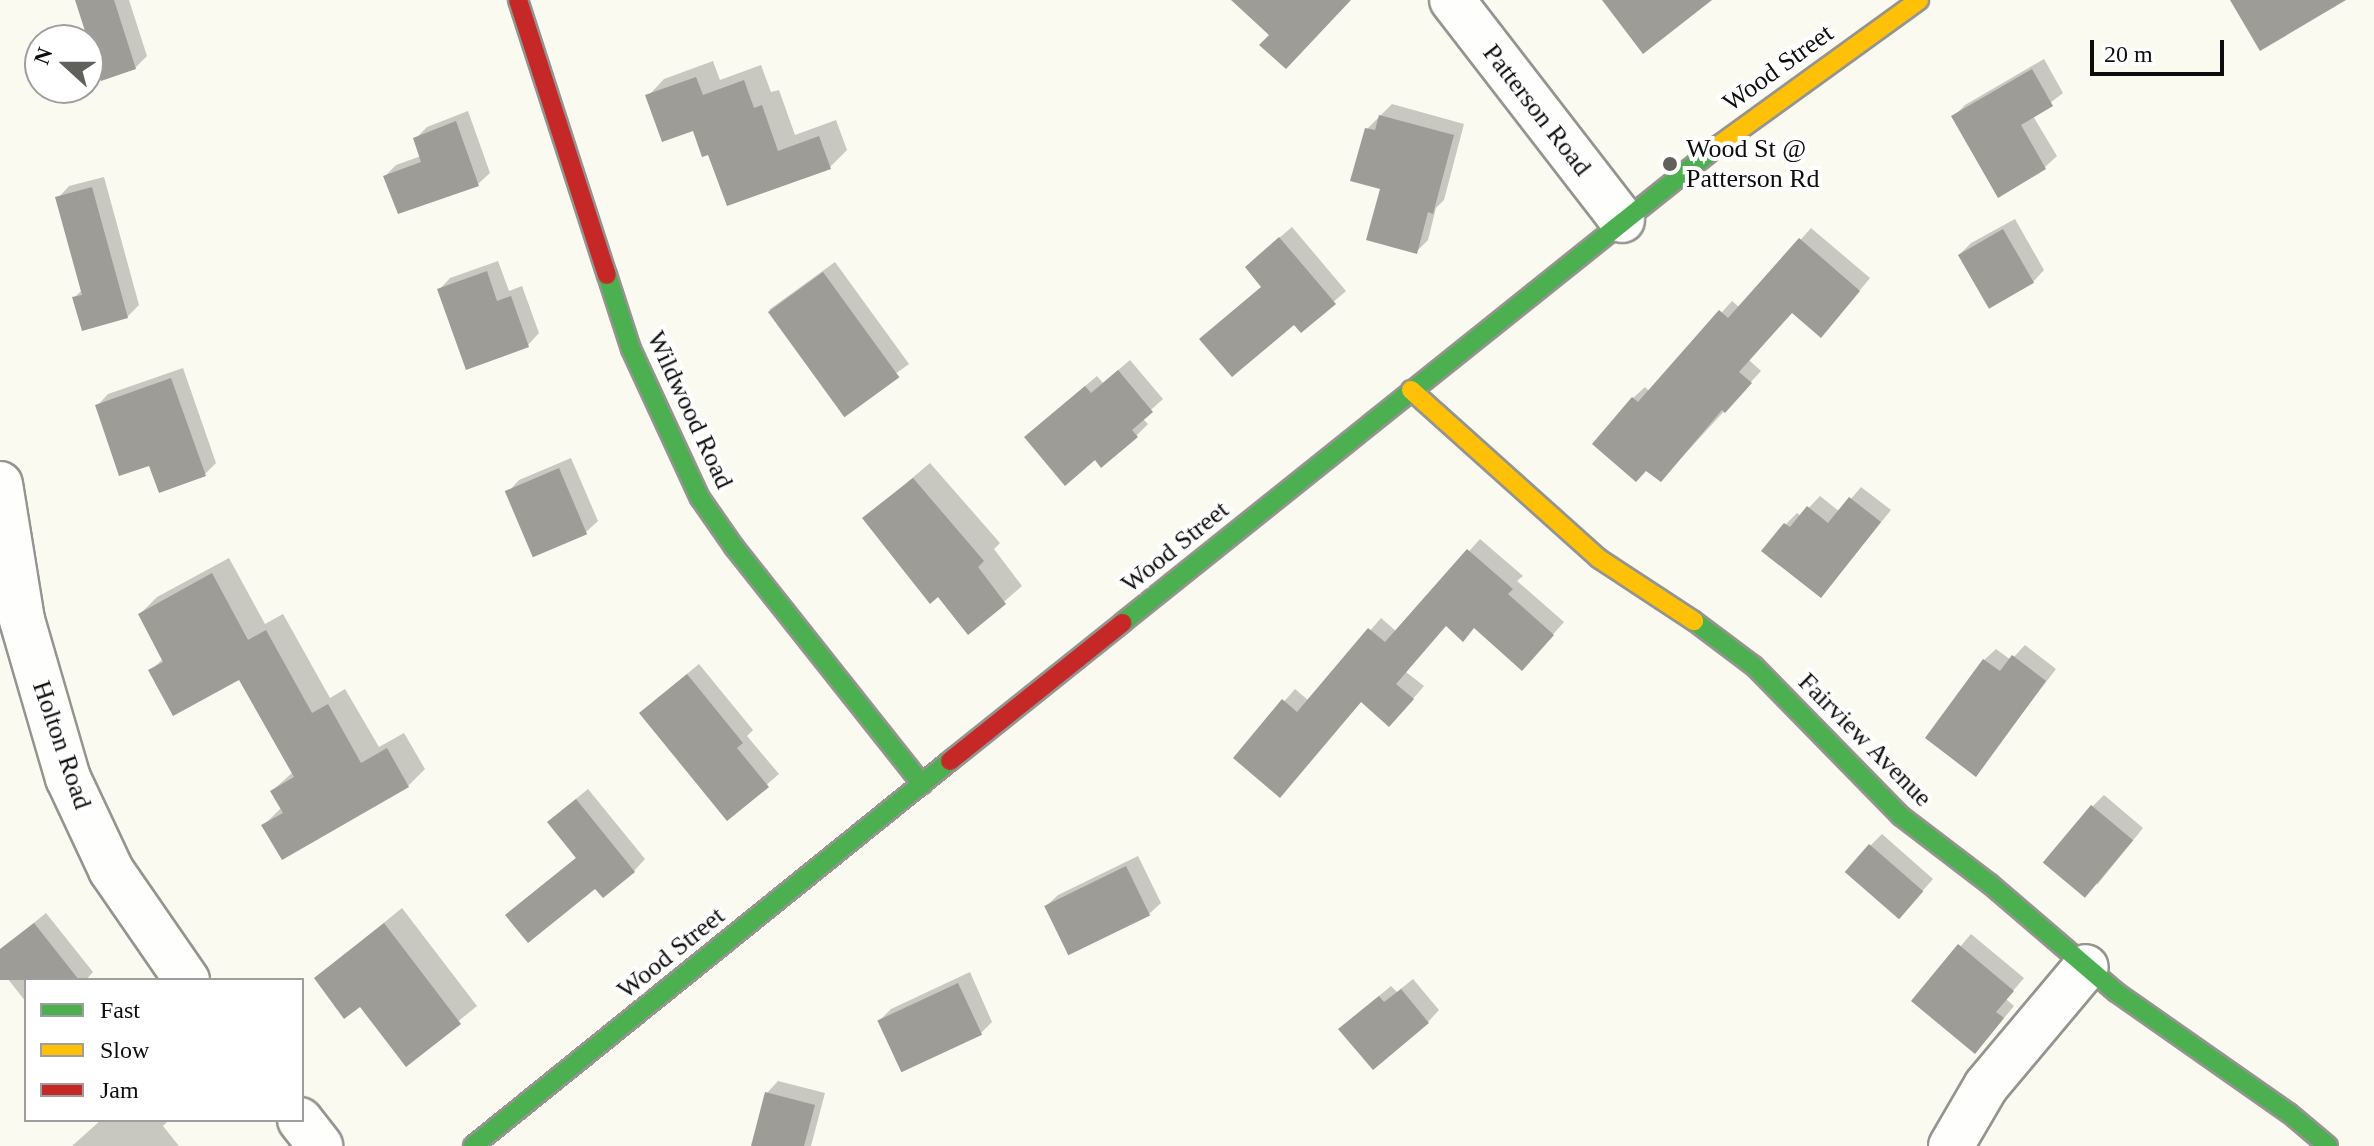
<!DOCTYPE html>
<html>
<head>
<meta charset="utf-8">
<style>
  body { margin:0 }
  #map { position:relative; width:2374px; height:1146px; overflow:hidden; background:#fafaf1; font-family:Georgia,serif }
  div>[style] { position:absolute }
  .shadow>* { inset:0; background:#0003; transform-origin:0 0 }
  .building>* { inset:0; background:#9d9c97; transform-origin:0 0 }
  .roads { filter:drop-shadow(2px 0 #949490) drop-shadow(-2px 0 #949490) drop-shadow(0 2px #949490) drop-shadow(0 -2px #949490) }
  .street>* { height:44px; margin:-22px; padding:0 22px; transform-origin:22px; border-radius:22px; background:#fefefd }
  .fast>* { height:18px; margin:-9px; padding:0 9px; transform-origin:9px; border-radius:9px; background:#4caf50 }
  .slow>* { height:18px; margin:-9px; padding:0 9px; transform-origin:9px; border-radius:9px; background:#ffc107 }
  .jam>* { height:18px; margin:-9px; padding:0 9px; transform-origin:9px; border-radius:9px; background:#c62828 }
  .dots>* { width:22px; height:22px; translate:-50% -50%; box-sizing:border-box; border:4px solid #fff; border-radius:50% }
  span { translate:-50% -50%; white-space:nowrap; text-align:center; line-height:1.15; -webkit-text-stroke:8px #fff; paint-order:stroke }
  .street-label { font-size:26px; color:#0d0d0d }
  .poi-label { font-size:26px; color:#0d0d0d }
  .left { translate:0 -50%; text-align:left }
  .legend { position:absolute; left:24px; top:978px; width:280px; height:144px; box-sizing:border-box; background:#fff; border:2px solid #9e9e9e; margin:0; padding:10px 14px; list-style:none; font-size:24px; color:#0d0d0d }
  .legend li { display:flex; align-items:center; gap:16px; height:40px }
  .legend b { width:40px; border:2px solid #9e9e9e }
  .north { position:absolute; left:24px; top:24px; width:80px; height:80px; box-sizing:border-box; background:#fff; border:2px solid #9e9e9e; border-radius:50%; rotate:291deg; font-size:22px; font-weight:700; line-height:32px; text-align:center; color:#0d0d0d }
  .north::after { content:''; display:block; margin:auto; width:28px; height:36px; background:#60605d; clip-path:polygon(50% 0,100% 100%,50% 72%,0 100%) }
  .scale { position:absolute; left:2090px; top:40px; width:134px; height:36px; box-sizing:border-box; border:4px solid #0d0d0d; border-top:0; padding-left:10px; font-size:24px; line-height:28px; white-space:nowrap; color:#0d0d0d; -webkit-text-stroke:6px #fff; paint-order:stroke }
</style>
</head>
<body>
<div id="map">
  <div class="shadow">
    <div style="clip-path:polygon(77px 0,129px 0,147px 56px,135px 68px)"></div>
    <div style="clip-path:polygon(2044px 59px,2063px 93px,2033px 116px,2057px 156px,2045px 167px,1999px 196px,1953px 117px,1965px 105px)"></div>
    <div style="clip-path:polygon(713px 61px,720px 80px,761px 65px,771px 92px,779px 90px,795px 135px,836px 120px,847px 150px,830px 167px,709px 152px,694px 128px,648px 96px,664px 79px)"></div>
    <div style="clip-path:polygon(1392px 104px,1464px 124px,1444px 200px,1436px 208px,1428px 240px,1416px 252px,1382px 188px,1367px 129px)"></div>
    <div style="clip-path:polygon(468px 111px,490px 173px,478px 184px,385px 176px,396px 165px,421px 156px,415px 139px,427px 127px)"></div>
    <div style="clip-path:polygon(104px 177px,139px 305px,127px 317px,74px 298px,82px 290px,58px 198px,69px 186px)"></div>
    <div style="clip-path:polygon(2015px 219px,2044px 270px,2033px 282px,1959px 255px,1971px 243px)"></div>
    <div style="clip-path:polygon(1292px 227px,1346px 291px,1301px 330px,1263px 286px,1259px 255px)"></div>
    <div style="clip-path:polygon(1811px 228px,1870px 278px,1832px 324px,1793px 311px,1749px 360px,1761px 371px,1661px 480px,1633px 398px,1645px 387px,1650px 392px,1732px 301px,1740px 308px)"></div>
    <div style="clip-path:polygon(498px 261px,509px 291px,522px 286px,539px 333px,528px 345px,439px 290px,450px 278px)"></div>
    <div style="left:835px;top:262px;width:126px;height:81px;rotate:54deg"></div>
    <div style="clip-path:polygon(1130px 360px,1163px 399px,1142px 418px,1148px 424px,1136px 436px,1095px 457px,1038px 426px,1097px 376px,1103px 383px)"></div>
    <div style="clip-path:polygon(183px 368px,216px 463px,205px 474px,150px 463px,97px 406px,108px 394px)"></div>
    <div style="clip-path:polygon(571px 458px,598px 521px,586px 532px,508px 492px,519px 480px)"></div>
    <div style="clip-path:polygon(930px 463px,1000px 543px,994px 549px,1022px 586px,969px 632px,938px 594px,865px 518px)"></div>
    <div style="clip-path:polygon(1861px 487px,1891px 510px,1832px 583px,1786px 524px,1797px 513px,1801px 516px,1820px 496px,1840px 512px)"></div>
    <div style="clip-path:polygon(1480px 539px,1523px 576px,1517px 581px,1564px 622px,1533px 657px,1475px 627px,1446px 624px,1406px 672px,1424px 686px,1401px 713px,1362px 701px,1280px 796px,1235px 758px,1295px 689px,1309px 701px,1381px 618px,1397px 632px)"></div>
    <div style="clip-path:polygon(229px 558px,265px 624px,283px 614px,330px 698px,345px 689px,379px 747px,404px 733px,425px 769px,408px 786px,264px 825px,282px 807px,272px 791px,293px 772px,240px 677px,150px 671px,164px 658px,140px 614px,157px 597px)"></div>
    <div style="clip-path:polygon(2025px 645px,2056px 669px,1976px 774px,1984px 660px,1996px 649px,2011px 660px)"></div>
    <div style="clip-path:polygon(699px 664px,753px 730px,747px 736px,779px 774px,728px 818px,653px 702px)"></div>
    <div style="clip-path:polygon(588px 789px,645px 859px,634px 871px,595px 886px,519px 904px,577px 857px,561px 811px)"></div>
    <div style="clip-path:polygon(2104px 795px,2143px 828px,2097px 885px,2092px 807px)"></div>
    <div style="clip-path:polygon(1882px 834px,1933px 879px,1911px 904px,1870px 846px)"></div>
    <div style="clip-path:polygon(1138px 856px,1161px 903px,1149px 914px,1069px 952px,1046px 906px,1058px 895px)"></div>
    <div style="clip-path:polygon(402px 908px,477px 1006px,406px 1064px,360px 1004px,316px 978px)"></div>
    <div style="clip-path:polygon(46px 913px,93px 972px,86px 980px,26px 980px,26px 1002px,0 969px,0 950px)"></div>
    <div style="clip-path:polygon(1971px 934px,2024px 978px,2006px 999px,2014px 1006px,1986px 1040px,1914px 1001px)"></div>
    <div style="clip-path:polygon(970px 972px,992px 1022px,981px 1033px,880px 1020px,891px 1009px)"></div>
    <div style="clip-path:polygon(1413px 979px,1439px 1010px,1428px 1022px,1352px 1018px,1391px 986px,1397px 992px)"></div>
    <div style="clip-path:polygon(778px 1081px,825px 1093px,811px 1146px,753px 1146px,767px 1093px)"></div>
    <div style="clip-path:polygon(101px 1120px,169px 1120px,163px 1126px,179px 1146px,72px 1146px)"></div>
  </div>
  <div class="building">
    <div style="clip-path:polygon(75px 0,114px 0,136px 69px,101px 81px)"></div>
    <div style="clip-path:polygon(1231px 0,1351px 0,1286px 69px,1259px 45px,1269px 35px)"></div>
    <div style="clip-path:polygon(1602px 0,1712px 0,1643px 54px)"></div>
    <div style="clip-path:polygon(2230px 0,2346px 0,2260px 51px)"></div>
    <div style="clip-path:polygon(2032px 69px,2053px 106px,2021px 125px,2046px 169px,1998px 198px,1951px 116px)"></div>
    <div style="clip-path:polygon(696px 77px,703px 95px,744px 80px,754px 108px,762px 105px,778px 151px,819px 136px,831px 169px,727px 206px,708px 155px,702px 157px,693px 131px,662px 142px,645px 95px)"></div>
    <div style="clip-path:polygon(1379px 115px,1454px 135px,1433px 214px,1428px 212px,1417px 254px,1366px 240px,1380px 189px,1350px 181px,1365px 128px,1375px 130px)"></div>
    <div style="clip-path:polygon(456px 121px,479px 186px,398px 214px,383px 176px,421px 162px,413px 138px)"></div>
    <div style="clip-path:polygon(92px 187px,128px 318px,82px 331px,72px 297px,82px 295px,55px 197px)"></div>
    <div style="left:2003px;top:229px;width:62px;height:52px;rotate:60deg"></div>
    <div style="clip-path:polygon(1279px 237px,1336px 304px,1301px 333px,1294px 325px,1232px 377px,1199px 339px,1261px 287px,1245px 267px)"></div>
    <div style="clip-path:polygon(1799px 238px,1860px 291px,1821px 338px,1792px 313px,1739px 372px,1752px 383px,1725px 413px,1722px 410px,1661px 482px,1646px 471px,1636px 482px,1592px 444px,1632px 397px,1638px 402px,1719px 310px,1728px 318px)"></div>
    <div style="clip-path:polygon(487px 271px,497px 301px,511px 296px,529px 347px,466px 370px,437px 289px)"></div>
    <div style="left:823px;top:272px;width:130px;height:68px;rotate:54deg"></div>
    <div style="clip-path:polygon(1118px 370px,1153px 412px,1132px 430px,1138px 437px,1101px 468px,1095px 460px,1065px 486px,1024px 437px,1085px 386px,1091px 393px)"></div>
    <div style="clip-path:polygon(171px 378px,206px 476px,159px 493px,149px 466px,119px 476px,95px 405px)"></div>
    <div style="left:559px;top:468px;width:72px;height:59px;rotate:67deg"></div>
    <div style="clip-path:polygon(913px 478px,984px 561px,978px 567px,1006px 604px,968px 635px,938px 597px,930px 604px,862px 518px)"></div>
    <div style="clip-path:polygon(1849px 497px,1881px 522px,1821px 598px,1761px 551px,1784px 523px,1790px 527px,1807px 506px,1828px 523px)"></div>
    <div style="clip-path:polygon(1467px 549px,1513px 589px,1508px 594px,1554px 635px,1522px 671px,1474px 628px,1463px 642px,1446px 626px,1396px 684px,1414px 699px,1389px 727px,1361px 702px,1280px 798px,1233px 758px,1282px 699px,1297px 712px,1368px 628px,1385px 642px)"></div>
    <div style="clip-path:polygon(212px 573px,248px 640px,266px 630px,312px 713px,328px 704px,361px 763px,387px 748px,409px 787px,282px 860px,261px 825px,283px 813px,270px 791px,294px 777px,239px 680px,173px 716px,148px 670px,163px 662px,138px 614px)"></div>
    <div style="clip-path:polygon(2012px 655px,2046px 681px,1976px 777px,1925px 738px,1983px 659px,2000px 671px)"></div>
    <div style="clip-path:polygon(687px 674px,743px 743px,737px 748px,769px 787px,727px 821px,639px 713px)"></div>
    <div style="clip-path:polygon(576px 799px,635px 872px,603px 898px,595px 889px,528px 943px,505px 915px,576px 858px,547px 822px)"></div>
    <div style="left:2091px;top:805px;width:55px;height:75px;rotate:40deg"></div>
    <div style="left:1869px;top:844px;width:72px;height:37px;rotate:41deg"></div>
    <div style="left:1126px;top:866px;width:55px;height:91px;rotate:64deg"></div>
    <div style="clip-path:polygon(34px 923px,79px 980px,0 980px,0 949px)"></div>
    <div style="clip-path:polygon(384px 923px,461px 1024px,406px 1067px,360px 1007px,344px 1019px,314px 978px)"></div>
    <div style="clip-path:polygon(1958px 944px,2014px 991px,1996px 1012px,2004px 1018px,1975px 1054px,1911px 1001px)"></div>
    <div style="left:958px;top:983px;width:57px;height:89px;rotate:65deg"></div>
    <div style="clip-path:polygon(1401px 989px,1429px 1023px,1373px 1070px,1338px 1029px,1379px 996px,1384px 1002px)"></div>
    <div style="clip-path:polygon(765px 1092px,815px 1105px,804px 1146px,751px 1146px)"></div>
  </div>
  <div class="roads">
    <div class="street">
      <div style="left:1452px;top:0;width:278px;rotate:52.3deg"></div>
      <div style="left:0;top:484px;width:138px;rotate:80.8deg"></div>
      <div style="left:22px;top:620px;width:165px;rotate:73.8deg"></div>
      <div style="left:68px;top:778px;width:102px;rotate:64.9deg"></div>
      <div style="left:111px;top:870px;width:134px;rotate:55.4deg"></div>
      <div style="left:300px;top:1120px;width:33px;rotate:52deg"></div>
      <div style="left:1951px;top:1146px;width:69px;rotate:-59.7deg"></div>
      <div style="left:1986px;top:1086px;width:155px;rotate:-50deg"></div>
    </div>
    <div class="fast">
      <div style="left:607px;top:275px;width:78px;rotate:72deg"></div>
      <div style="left:631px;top:349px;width:164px;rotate:65.2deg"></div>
      <div style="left:700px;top:498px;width:60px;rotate:55.2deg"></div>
      <div style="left:734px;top:547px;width:303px;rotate:51.6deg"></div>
      <div style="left:1694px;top:621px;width:75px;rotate:36.9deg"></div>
      <div style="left:1754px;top:666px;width:210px;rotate:45.6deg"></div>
      <div style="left:1901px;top:816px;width:112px;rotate:37.4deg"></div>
      <div style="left:1990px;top:884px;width:166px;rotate:40.6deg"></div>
      <div style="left:2116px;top:992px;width:211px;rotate:35deg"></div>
      <div style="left:2289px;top:1113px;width:51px;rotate:40.2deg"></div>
      <div style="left:1122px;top:623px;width:765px;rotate:-38.68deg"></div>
      <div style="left:473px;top:1146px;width:613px;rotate:-38.91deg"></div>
    </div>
    <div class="slow">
      <div style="left:1719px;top:145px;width:247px;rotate:-35.9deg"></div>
      <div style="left:1411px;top:390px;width:251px;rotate:41.9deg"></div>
      <div style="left:1598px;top:558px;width:115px;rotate:33.3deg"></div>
    </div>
    <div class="jam">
      <div style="left:518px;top:0;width:289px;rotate:72.1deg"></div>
      <div style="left:950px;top:761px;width:221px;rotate:-38.7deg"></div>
    </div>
  </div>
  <div class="dots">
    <div style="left:1670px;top:164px;background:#60605d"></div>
  </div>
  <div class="street-label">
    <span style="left:1778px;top:68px;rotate:-36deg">Wood Street</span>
    <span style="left:1537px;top:110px;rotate:52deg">Patterson Road</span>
    <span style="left:690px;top:410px;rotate:65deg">Wildwood Road</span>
    <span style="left:1175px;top:547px;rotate:-39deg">Wood Street</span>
    <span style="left:1865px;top:740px;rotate:45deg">Fairview Avenue</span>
    <span style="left:62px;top:745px;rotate:71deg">Holton Road</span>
    <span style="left:671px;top:953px;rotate:-39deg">Wood Street</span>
  </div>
  <div class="poi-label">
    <span class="left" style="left:1686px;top:164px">Wood St @<br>Patterson Rd</span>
  </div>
  <ul class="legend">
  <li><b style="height:10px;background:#4caf50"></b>Fast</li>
  <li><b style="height:10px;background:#ffc107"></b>Slow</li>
  <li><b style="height:10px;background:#c62828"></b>Jam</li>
  </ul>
  <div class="north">N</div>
  <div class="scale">20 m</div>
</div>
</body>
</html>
